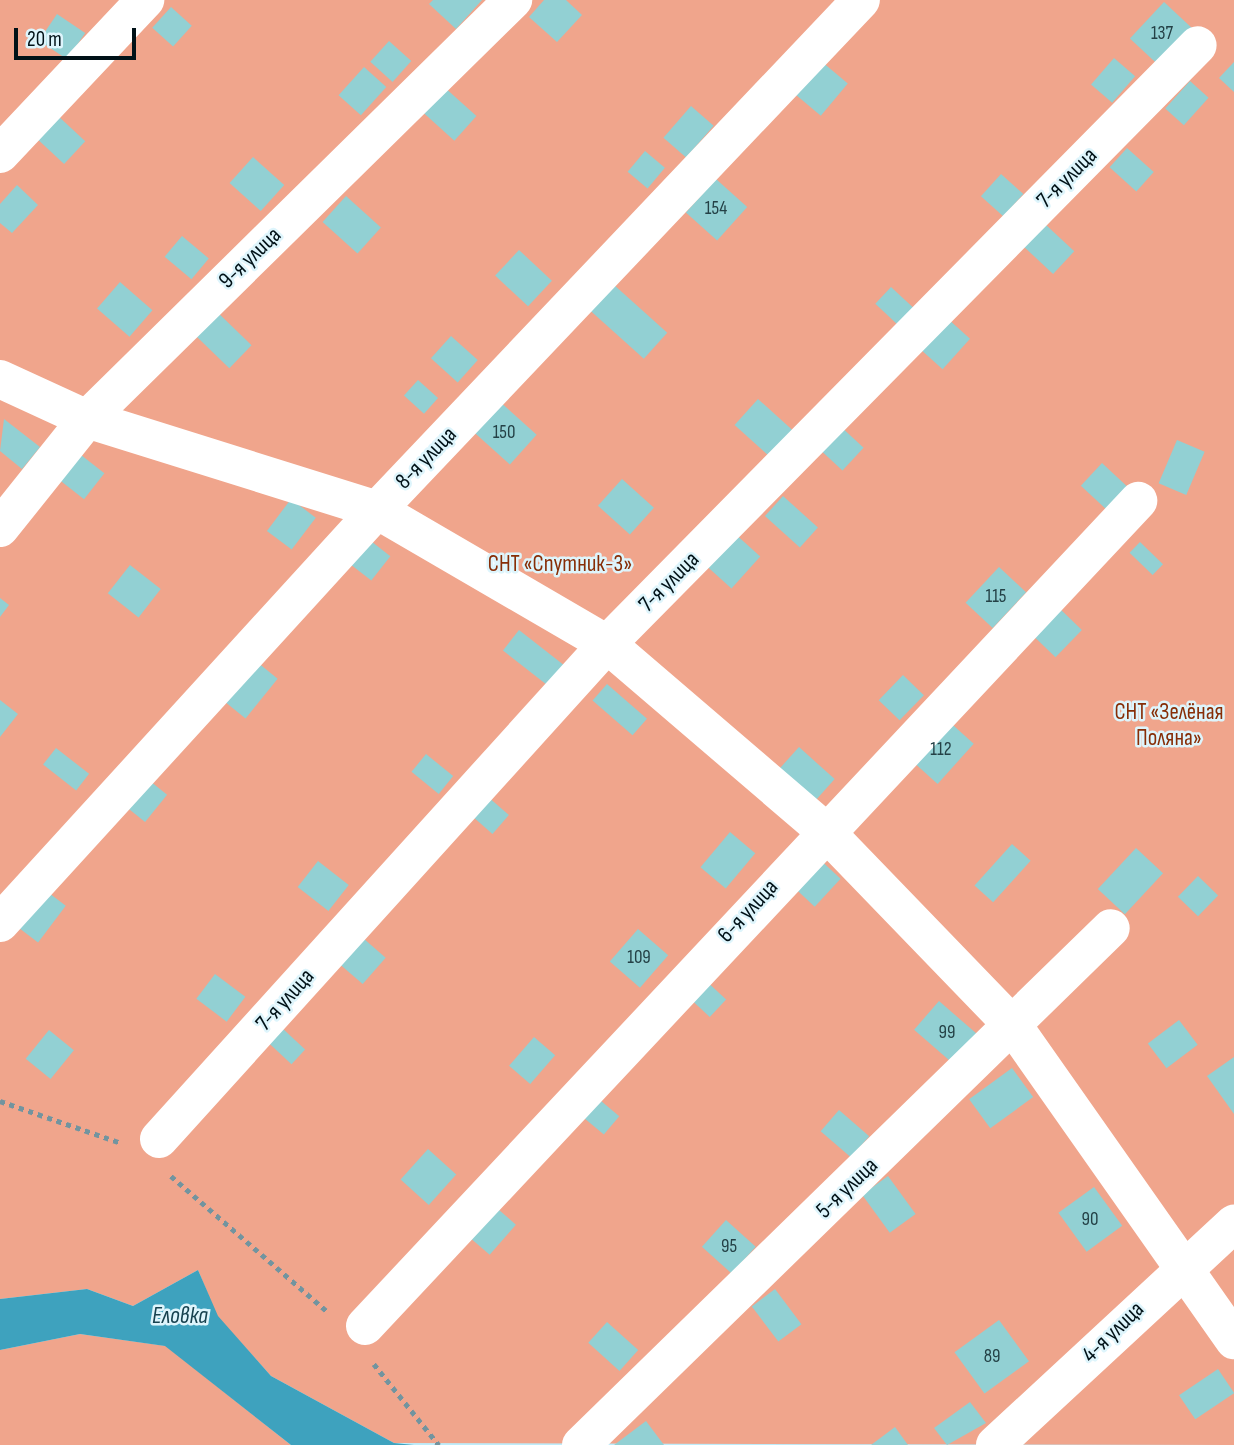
<!DOCTYPE html>
<html>
<head>
<meta charset="utf-8">
<style>
  body { margin:0 }
  #map { position:relative; width:1234px; height:1445px; overflow:hidden; background:#beecfa; font-family:"Sofia Sans Condensed",sans-serif }
  div>[style] { position:absolute }
  .green>* { inset:0; background:#f0a58c }
  .water>* { inset:0; background:#3ea2be }
  .building>* { inset:0; background:#92d0d3; transform-origin:0 0 }
  .path>* { height:4.5px; margin-top:-2.25px; transform-origin:0; background:repeating-linear-gradient(90deg,#72949f 0 5px,transparent 0 10px) }
  .minor>* { height:38px; margin:-19px; padding:0 19px; transform-origin:19px; border-radius:19px; background:#fff }
  span { translate:-50% -50%; white-space:nowrap; text-align:center; line-height:1.15; -webkit-text-stroke:5px #def5fc; paint-order:stroke }
  .number-label { font-size:19px; color:#244146 }
  .number-label span { -webkit-text-stroke-width:0 }
  .street-label { font-size:23px; color:#001117 }
  .park-label { font-size:23px; color:#872e07 }
  .water-label { font-size:24px; color:#184350; font-style:italic }
  .scale { position:absolute; left:14px; top:28px; width:122px; height:32px; box-sizing:border-box; border:4px solid #001117; border-top:0; padding-left:9px; font-size:21px; line-height:24px; white-space:nowrap; color:#001117; -webkit-text-stroke:5px #def5fc; paint-order:stroke }
</style>
</head>
<body>
<div id="map">
  <div class="green">
    <div style="clip-path:polygon(0 0,1234px 0,1234px 1445px,394px 1443px,271px 1376px,217px 1316px,198px 1270px,133px 1306px,87px 1289px,0 1299px)"></div>
    <div style="clip-path:polygon(80px 1334px,166px 1346px,291px 1445px,0 1445px,0 1350px)"></div>
  </div>
  <div class="water">
    <div style="clip-path:polygon(198px 1270px,218px 1316px,271px 1376px,394px 1443px,414px 1445px,291px 1445px,165px 1346px,80px 1334px,0 1350px,0 1299px,87px 1289px,133px 1306px)"></div>
  </div>
  <div class="building">
    <div style="clip-path:polygon(433px 0,482px 0,456px 29px,429px 4px)"></div>
    <div style="clip-path:polygon(544px 0,566px 0,582px 15px,557px 42px,529px 17px)"></div>
    <div style="left:1164px;top:2px;width:40px;height:50px;rotate:43deg"></div>
    <div style="left:171px;top:7px;width:28px;height:28px;rotate:42deg"></div>
    <div style="left:57px;top:14px;width:34px;height:32px;rotate:34deg"></div>
    <div style="left:389px;top:41px;width:30px;height:28px;rotate:42deg"></div>
    <div style="left:1114px;top:58px;width:28px;height:35px;rotate:41deg"></div>
    <div style="left:821px;top:61px;width:35px;height:42px;rotate:40deg"></div>
    <div style="clip-path:polygon(1234px 62px,1234px 92px,1219px 78px)"></div>
    <div style="left:364px;top:67px;width:30px;height:38px;rotate:42deg"></div>
    <div style="left:1190px;top:81px;width:25px;height:37px;rotate:42deg"></div>
    <div style="left:443px;top:86px;width:45px;height:33px;rotate:42deg"></div>
    <div style="left:691px;top:106px;width:30px;height:42px;rotate:41deg"></div>
    <div style="left:56px;top:114px;width:40px;height:31px;rotate:43deg"></div>
    <div style="left:1127px;top:148px;width:36px;height:26px;rotate:42deg"></div>
    <div style="left:645px;top:151px;width:26px;height:27px;rotate:40deg"></div>
    <div style="left:253px;top:157px;width:42px;height:35px;rotate:42deg"></div>
    <div style="left:1001px;top:174px;width:30px;height:30px;rotate:42deg"></div>
    <div style="left:716px;top:179px;width:42px;height:45px;rotate:42deg"></div>
    <div style="clip-path:polygon(17px 185px,38px 205px,12px 233px,0 223px,0 204px)"></div>
    <div style="left:346px;top:196px;width:47px;height:35px;rotate:42deg"></div>
    <div style="left:1045px;top:224px;width:40px;height:31px;rotate:43deg"></div>
    <div style="left:182px;top:236px;width:35px;height:27px;rotate:40deg"></div>
    <div style="left:519px;top:250px;width:45px;height:35px;rotate:43deg"></div>
    <div style="left:120px;top:282px;width:43px;height:35px;rotate:41deg"></div>
    <div style="left:613px;top:284px;width:73px;height:35px;rotate:42deg"></div>
    <div style="left:891px;top:287px;width:35px;height:23px;rotate:43deg"></div>
    <div style="left:212px;top:307px;width:55px;height:32px;rotate:44deg"></div>
    <div style="left:947px;top:318px;width:31px;height:41px;rotate:42deg"></div>
    <div style="left:451px;top:336px;width:36px;height:30px;rotate:42deg"></div>
    <div style="left:418px;top:380px;width:27px;height:21px;rotate:42deg"></div>
    <div style="left:758px;top:399px;width:47px;height:35px;rotate:42deg"></div>
    <div style="left:498px;top:400px;width:52px;height:40px;rotate:42deg"></div>
    <div style="clip-path:polygon(4px 419px,40px 447px,22px 469px,0 451px)"></div>
    <div style="left:838px;top:424px;width:35px;height:31px;rotate:43deg"></div>
    <div style="left:1177px;top:440px;width:30px;height:47px;rotate:23deg"></div>
    <div style="left:76px;top:451px;width:36px;height:33px;rotate:38deg"></div>
    <div style="left:1102px;top:463px;width:37px;height:31px;rotate:43deg"></div>
    <div style="left:622px;top:479px;width:43px;height:36px;rotate:42deg"></div>
    <div style="left:783px;top:496px;width:47px;height:27px;rotate:42deg"></div>
    <div style="left:291px;top:499px;width:31px;height:40px;rotate:37deg"></div>
    <div style="left:732px;top:531px;width:38px;height:43px;rotate:42deg"></div>
    <div style="left:362px;top:534px;width:36px;height:31px;rotate:38deg"></div>
    <div style="left:1140px;top:542px;width:32px;height:15px;rotate:44deg"></div>
    <div style="left:130px;top:565px;width:39px;height:36px;rotate:38deg"></div>
    <div style="left:999px;top:567px;width:37px;height:49px;rotate:43deg"></div>
    <div style="clip-path:polygon(0 598px,9px 605px,0 617px)"></div>
    <div style="left:1056px;top:605px;width:36px;height:38px;rotate:44deg"></div>
    <div style="left:519px;top:630px;width:58px;height:26px;rotate:38deg"></div>
    <div style="left:252px;top:658px;width:33px;height:51px;rotate:39deg"></div>
    <div style="left:903px;top:675px;width:29px;height:35px;rotate:44deg"></div>
    <div style="left:607px;top:684px;width:53px;height:22px;rotate:41deg"></div>
    <div style="clip-path:polygon(0 700px,18px 714px,0 737px)"></div>
    <div style="left:944px;top:717px;width:40px;height:54px;rotate:42deg"></div>
    <div style="left:799px;top:747px;width:48px;height:33px;rotate:42deg"></div>
    <div style="left:56px;top:748px;width:42px;height:21px;rotate:38deg"></div>
    <div style="left:426px;top:754px;width:35px;height:23px;rotate:39deg"></div>
    <div style="left:150px;top:781px;width:22px;height:35px;rotate:39deg"></div>
    <div style="left:487px;top:796px;width:29px;height:25px;rotate:41deg"></div>
    <div style="left:730px;top:832px;width:33px;height:46px;rotate:40deg"></div>
    <div style="left:1012px;top:844px;width:25px;height:56px;rotate:42deg"></div>
    <div style="left:1136px;top:848px;width:37px;height:56px;rotate:43deg"></div>
    <div style="left:815px;top:855px;width:35px;height:38px;rotate:43deg"></div>
    <div style="left:318px;top:861px;width:39px;height:33px;rotate:38deg"></div>
    <div style="left:1198px;top:876px;width:28px;height:29px;rotate:44deg"></div>
    <div style="left:45px;top:890px;width:26px;height:46px;rotate:37deg"></div>
    <div style="left:638px;top:929px;width:40px;height:43px;rotate:41deg"></div>
    <div style="left:363px;top:938px;width:30px;height:35px;rotate:41deg"></div>
    <div style="left:215px;top:974px;width:38px;height:31px;rotate:37deg"></div>
    <div style="left:702px;top:977px;width:33px;height:24px;rotate:43deg"></div>
    <div style="left:939px;top:1001px;width:55px;height:38px;rotate:41deg"></div>
    <div style="left:1179px;top:1020px;width:31px;height:39px;rotate:53deg"></div>
    <div style="left:281px;top:1027px;width:33px;height:20px;rotate:43deg"></div>
    <div style="left:49px;top:1030px;width:32px;height:37px;rotate:39deg"></div>
    <div style="left:534px;top:1037px;width:28px;height:38px;rotate:41deg"></div>
    <div style="clip-path:polygon(1234px 1057px,1234px 1114px,1207px 1076px)"></div>
    <div style="left:1012px;top:1068px;width:36px;height:53px;rotate:54deg"></div>
    <div style="left:594px;top:1095px;width:33px;height:24px;rotate:40deg"></div>
    <div style="left:839px;top:1110px;width:40px;height:28px;rotate:41deg"></div>
    <div style="left:428px;top:1149px;width:38px;height:41px;rotate:42deg"></div>
    <div style="left:888px;top:1176px;width:47px;height:32px;rotate:54deg"></div>
    <div style="left:1094px;top:1187px;width:48px;height:44px;rotate:54deg"></div>
    <div style="left:491px;top:1203px;width:33px;height:40px;rotate:41deg"></div>
    <div style="left:726px;top:1220px;width:40px;height:36px;rotate:42deg"></div>
    <div style="left:775px;top:1289px;width:44px;height:29px;rotate:53deg"></div>
    <div style="left:999px;top:1320px;width:51px;height:55px;rotate:54deg"></div>
    <div style="left:607px;top:1322px;width:42px;height:28px;rotate:42deg"></div>
    <div style="left:1218px;top:1369px;width:29px;height:47px;rotate:56deg"></div>
    <div style="clip-path:polygon(970px 1402px,986px 1423px,947px 1445px,934px 1428px)"></div>
    <div style="clip-path:polygon(646px 1421px,664px 1445px,614px 1445px)"></div>
    <div style="clip-path:polygon(895px 1427px,908px 1445px,871px 1445px)"></div>
  </div>
  <div class="path">
    <div style="left:0;top:1101px;width:128px;rotate:19.1deg"></div>
    <div style="left:171px;top:1176px;width:209px;rotate:40.9deg"></div>
    <div style="left:374px;top:1364px;width:104px;rotate:51.3deg"></div>
  </div>
  <div class="minor">
    <div style="left:0;top:154px;width:212px;rotate:-46.7deg"></div>
    <div style="left:0;top:379px;width:96px;rotate:24.7deg"></div>
    <div style="left:87px;top:419px;width:304px;rotate:17.4deg"></div>
    <div style="left:377px;top:510px;width:266px;rotate:30.2deg"></div>
    <div style="left:607px;top:644px;width:286px;rotate:40.6deg"></div>
    <div style="left:824px;top:830px;width:274px;rotate:46deg"></div>
    <div style="left:1014px;top:1027px;width:383px;rotate:54.9deg"></div>
    <div style="left:0;top:528px;width:139px;rotate:-51.4deg"></div>
    <div style="left:87px;top:419px;width:598px;rotate:-44.53deg"></div>
    <div style="left:0;top:923px;width:559px;rotate:-47.61deg"></div>
    <div style="left:377px;top:510px;width:703px;rotate:-46.5deg"></div>
    <div style="left:159px;top:1139px;width:668px;rotate:-47.85deg"></div>
    <div style="left:607px;top:644px;width:841px;rotate:-45.39deg"></div>
    <div style="left:365px;top:1326px;width:1131px;rotate:-46.86deg"></div>
    <div style="left:581px;top:1445px;width:740px;rotate:-44.29deg"></div>
    <div style="left:995px;top:1445px;width:326px;rotate:-42.8deg"></div>
  </div>
  <div class="number-label">
    <span style="left:1162px;top:34px">137</span>
    <span style="left:716px;top:209px">154</span>
    <span style="left:504px;top:433px">150</span>
    <span style="left:996px;top:597px">115</span>
    <span style="left:941px;top:750px">112</span>
    <span style="left:639px;top:958px">109</span>
    <span style="left:947px;top:1033px">99</span>
    <span style="left:1090px;top:1220px">90</span>
    <span style="left:729px;top:1247px">95</span>
    <span style="left:992px;top:1357px">89</span>
  </div>
  <div class="street-label">
    <span style="left:1067px;top:178px;rotate:-45deg">7-я улица</span>
    <span style="left:250px;top:258px;rotate:-44deg">9-я улица</span>
    <span style="left:426px;top:458px;rotate:-46deg">8-я улица</span>
    <span style="left:669px;top:582px;rotate:-45deg">7-я улица</span>
    <span style="left:748px;top:911px;rotate:-47deg">6-я улица</span>
    <span style="left:285px;top:1000px;rotate:-48deg">7-я улица</span>
    <span style="left:847px;top:1188px;rotate:-44deg">5-я улица</span>
    <span style="left:1113px;top:1332px;rotate:-44deg">4-я улица</span>
  </div>
  <div class="park-label">
    <span style="left:560px;top:564px">СНТ «Спутник-3»</span>
    <span style="left:1169px;top:725px">СНТ «Зелёная<br>Поляна»</span>
  </div>
  <div class="water-label">
    <span style="left:180px;top:1316px">Еловка</span>
  </div>
  <div class="scale">20 m</div>
</div>
</body>
</html>
